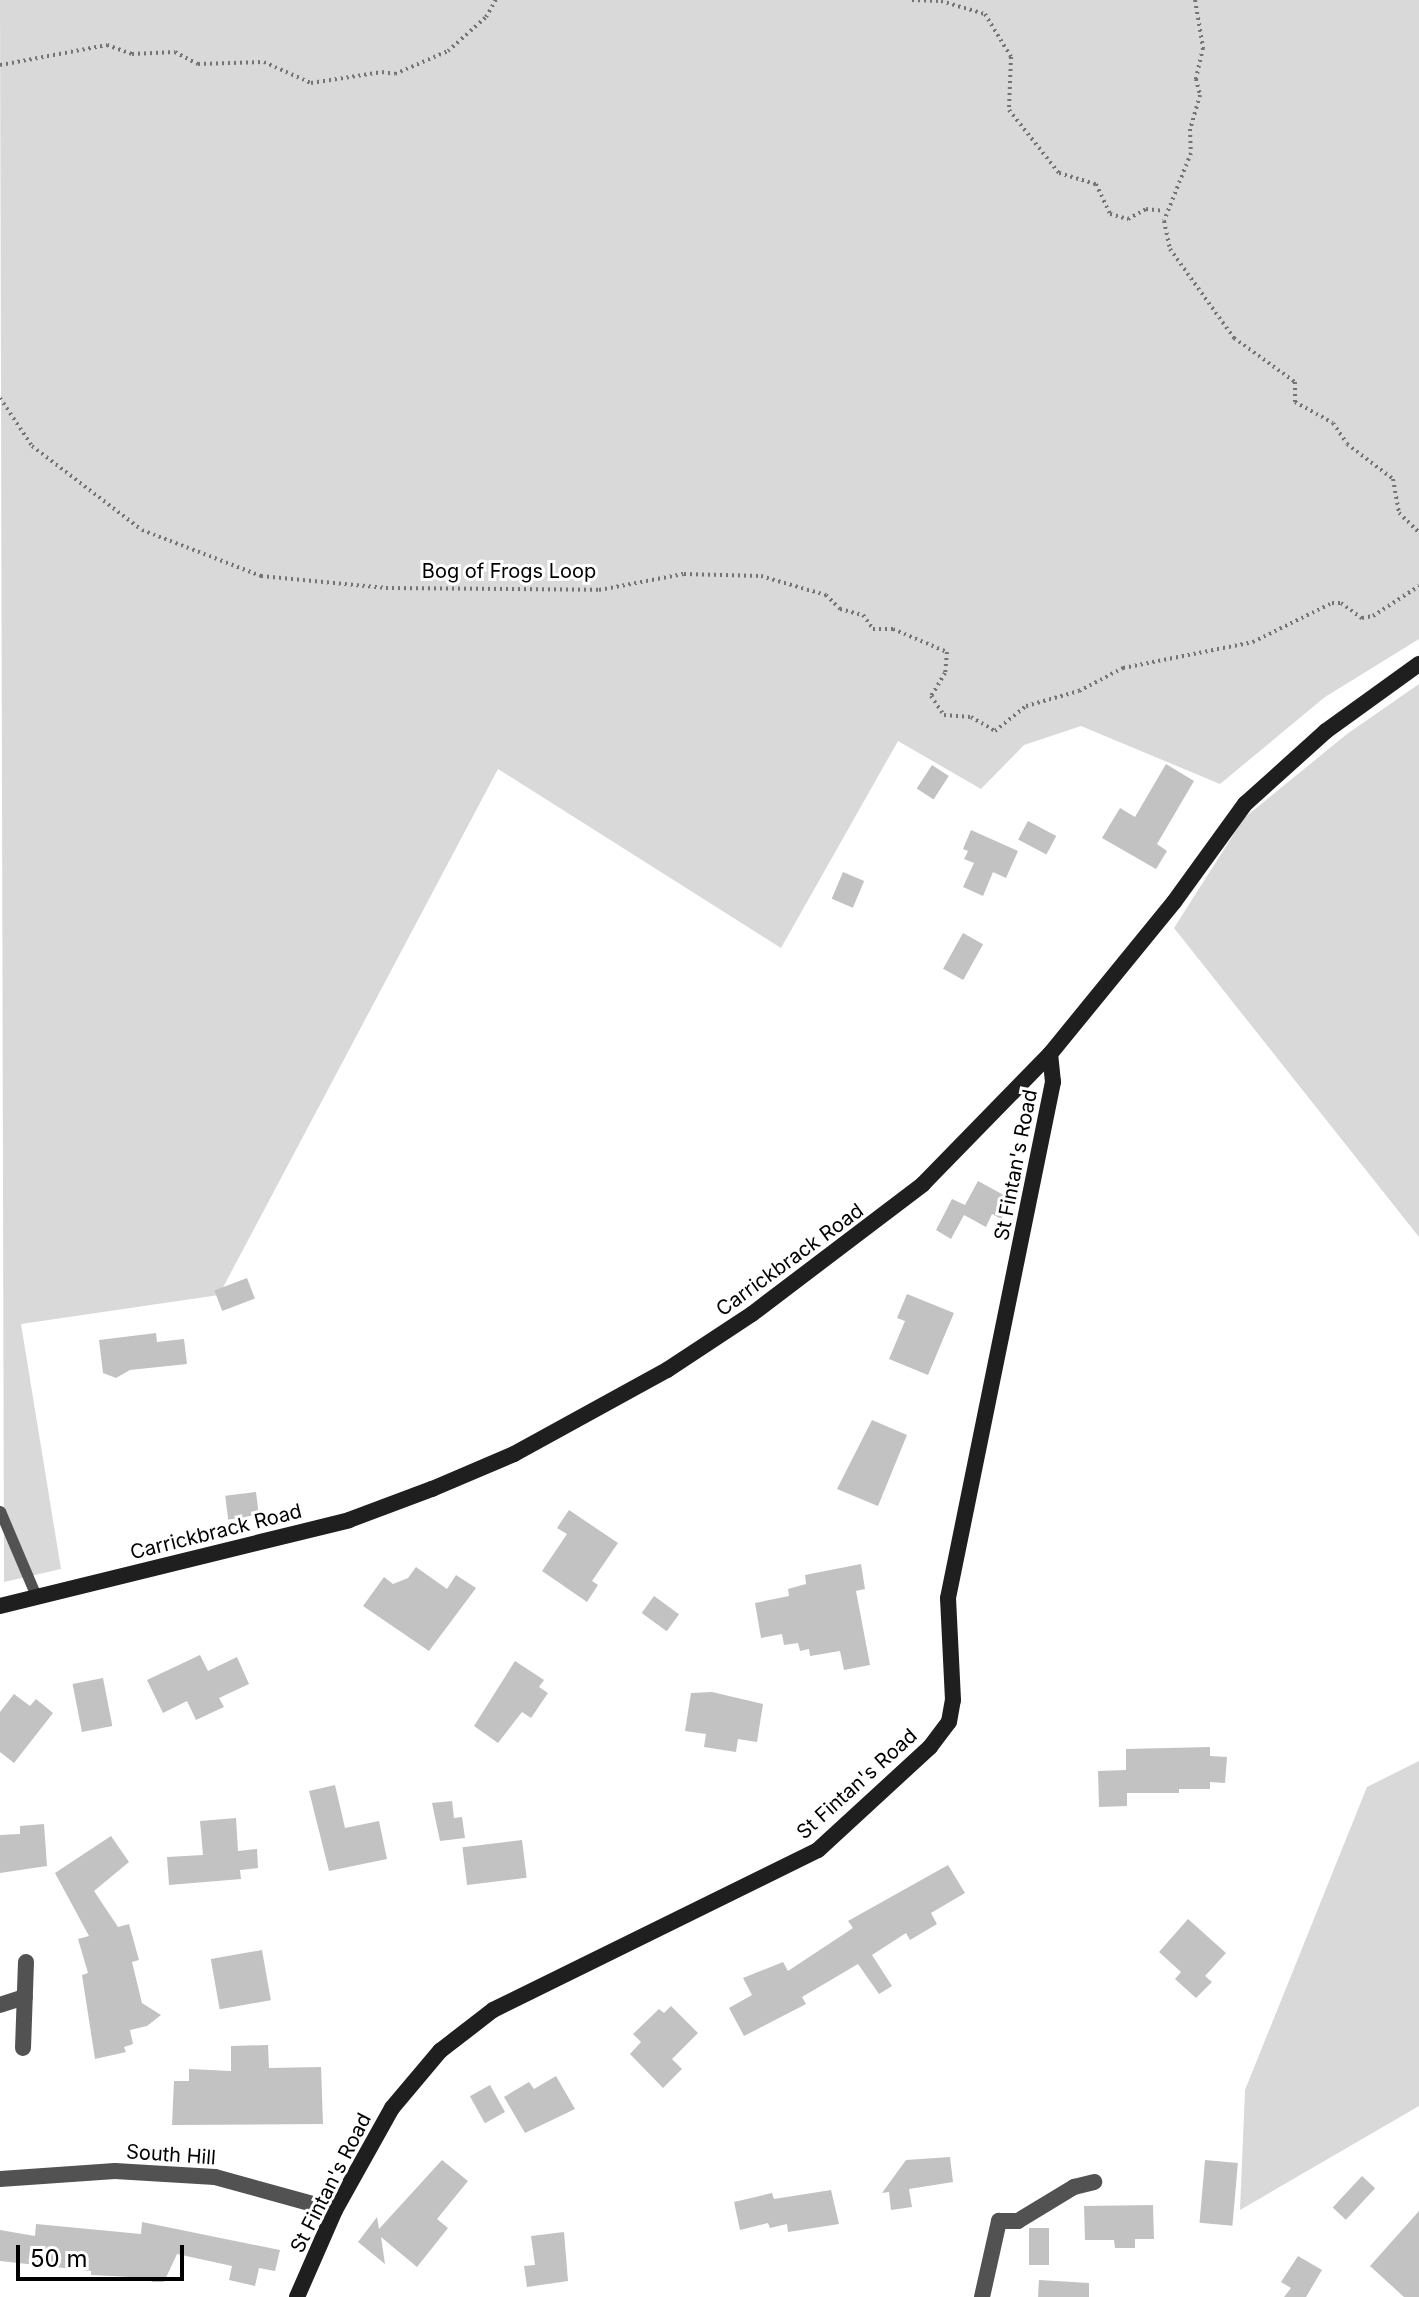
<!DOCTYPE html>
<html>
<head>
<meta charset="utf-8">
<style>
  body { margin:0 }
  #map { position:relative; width:1419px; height:2297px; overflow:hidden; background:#fff; font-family:Inter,sans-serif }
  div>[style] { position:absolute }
  .green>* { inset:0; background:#d9d9d9 }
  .building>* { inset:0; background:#c2c2c2; transform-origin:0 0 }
  .path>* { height:4px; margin-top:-2px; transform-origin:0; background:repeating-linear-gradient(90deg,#747474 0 2px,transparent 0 6px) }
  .lane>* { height:11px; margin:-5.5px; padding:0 5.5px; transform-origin:5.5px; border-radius:5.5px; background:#525252 }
  .street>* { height:16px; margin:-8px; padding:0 8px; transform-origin:8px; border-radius:8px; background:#525252 }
  .secondary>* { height:16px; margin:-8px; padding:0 8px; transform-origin:8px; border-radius:8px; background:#1f1f1f }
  span { translate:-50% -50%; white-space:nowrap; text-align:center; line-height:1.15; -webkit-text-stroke:6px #fff; paint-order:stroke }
  .street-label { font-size:20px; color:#000 }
  .scale { position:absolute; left:16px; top:2245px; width:168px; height:36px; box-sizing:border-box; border:4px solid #000; border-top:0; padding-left:10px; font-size:24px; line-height:28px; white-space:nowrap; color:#000; -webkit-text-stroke:6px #fff; paint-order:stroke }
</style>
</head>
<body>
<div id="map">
  <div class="green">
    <div style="clip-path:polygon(0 0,1419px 0,1419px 639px,1325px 697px,1220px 784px,1081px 726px,1024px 745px,981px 789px,898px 741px,781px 948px,498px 769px,219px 1295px,21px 1324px,61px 1569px,4px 1582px)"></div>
    <div style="clip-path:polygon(1419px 684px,1419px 1237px,1174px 928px,1244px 818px,1347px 734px)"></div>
    <div style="clip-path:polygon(1419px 1761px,1419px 2106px,1240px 2210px,1245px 2090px,1367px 1787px)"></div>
  </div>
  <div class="building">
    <div style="clip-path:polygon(1166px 764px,1194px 781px,1157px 844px,1167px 851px,1156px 869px,1102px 838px,1120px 808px,1135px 817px)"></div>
    <div style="left:932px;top:765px;width:20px;height:28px;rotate:33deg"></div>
    <div style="left:1028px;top:821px;width:32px;height:21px;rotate:28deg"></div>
    <div style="clip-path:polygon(971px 830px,1018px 851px,1006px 878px,993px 872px,983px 896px,963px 887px,974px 863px,964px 859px,968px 851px,963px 849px)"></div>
    <div style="left:843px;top:872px;width:23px;height:29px;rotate:23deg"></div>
    <div style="left:963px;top:933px;width:23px;height:41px;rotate:29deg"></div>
    <div style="clip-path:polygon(978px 1181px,1011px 1199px,1001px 1219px,992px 1214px,986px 1227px,964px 1215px,951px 1239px,936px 1230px,952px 1199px,965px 1205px)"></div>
    <div style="left:247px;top:1278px;width:22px;height:35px;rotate:69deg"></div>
    <div style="clip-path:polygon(907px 1294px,954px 1313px,928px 1375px,889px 1359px,905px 1321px,897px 1318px)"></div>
    <div style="clip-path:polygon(156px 1333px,157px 1342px,184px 1339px,187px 1364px,130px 1370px,116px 1378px,103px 1373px,99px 1340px)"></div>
    <div style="clip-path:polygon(872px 1420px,907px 1435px,878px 1506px,837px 1489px)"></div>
    <div style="left:256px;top:1492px;width:24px;height:31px;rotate:83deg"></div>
    <div style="clip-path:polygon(569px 1510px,618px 1543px,592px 1581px,598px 1585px,587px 1602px,542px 1571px,567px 1534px,557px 1528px)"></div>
    <div style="clip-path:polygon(861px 1564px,865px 1589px,856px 1591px,870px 1665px,844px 1670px,840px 1651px,810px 1656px,809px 1649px,800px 1651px,798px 1643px,784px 1645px,782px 1634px,761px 1638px,755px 1603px,789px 1596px,788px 1589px,806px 1584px,805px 1575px)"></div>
    <div style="clip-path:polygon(416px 1567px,447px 1589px,456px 1575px,476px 1588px,429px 1651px,363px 1606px,384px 1577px,393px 1584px,408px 1578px)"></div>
    <div style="left:654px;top:1596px;width:31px;height:21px;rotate:36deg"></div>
    <div style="clip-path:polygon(200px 1655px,208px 1671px,237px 1657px,249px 1684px,219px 1698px,224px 1707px,196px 1720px,187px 1701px,163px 1713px,147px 1680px)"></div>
    <div style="clip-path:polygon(515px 1661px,544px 1680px,539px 1687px,548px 1693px,531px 1718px,522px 1712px,498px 1743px,474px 1726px)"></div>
    <div style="left:103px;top:1678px;width:49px;height:31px;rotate:79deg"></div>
    <div style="clip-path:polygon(712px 1692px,763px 1704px,757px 1742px,738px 1739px,736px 1752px,704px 1747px,706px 1734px,685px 1731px,691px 1693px)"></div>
    <div style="clip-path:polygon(14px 1694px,30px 1706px,36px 1699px,53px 1713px,14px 1763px,0 1752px,0 1712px)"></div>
    <div style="clip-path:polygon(1210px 1747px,1210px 1756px,1227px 1757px,1225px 1783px,1210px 1782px,1210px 1789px,1179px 1789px,1179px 1793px,1127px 1793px,1127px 1806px,1099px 1807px,1098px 1771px,1126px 1770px,1126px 1749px)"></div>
    <div style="clip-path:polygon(335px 1785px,345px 1828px,379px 1821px,387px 1859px,329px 1871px,309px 1791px)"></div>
    <div style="clip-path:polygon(452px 1801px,454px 1818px,462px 1817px,465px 1838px,440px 1841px,432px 1803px)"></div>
    <div style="clip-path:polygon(236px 1818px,238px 1851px,257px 1849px,258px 1868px,240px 1870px,241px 1879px,169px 1885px,167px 1857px,203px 1855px,200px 1821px)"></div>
    <div style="clip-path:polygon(44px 1824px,47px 1866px,0 1873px,0 1835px,20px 1834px,20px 1826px)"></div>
    <div style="clip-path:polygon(111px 1836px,129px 1862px,94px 1891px,118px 1927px,129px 1924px,139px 1960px,132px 1962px,142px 2003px,161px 2015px,147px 2026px,130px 2030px,133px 2044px,124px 2047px,126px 2052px,95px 2059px,82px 1975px,88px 1973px,78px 1939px,89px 1936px,55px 1873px)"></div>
    <div style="left:522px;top:1840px;width:38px;height:60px;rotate:83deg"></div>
    <div style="clip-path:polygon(948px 1865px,965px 1893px,931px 1913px,937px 1924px,910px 1940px,906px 1933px,872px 1955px,892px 1986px,879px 1994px,858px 1964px,802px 1997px,806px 2004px,744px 2036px,729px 2008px,752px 1995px,743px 1978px,783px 1962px,788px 1971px,853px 1928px,848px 1921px)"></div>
    <div style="clip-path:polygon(1188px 1919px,1226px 1953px,1205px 1976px,1212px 1982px,1196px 1998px,1175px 1979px,1181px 1972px,1159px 1952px)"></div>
    <div style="left:262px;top:1950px;width:51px;height:52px;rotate:80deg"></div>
    <div style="clip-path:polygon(671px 2006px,698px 2033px,672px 2059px,682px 2069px,663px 2088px,630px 2054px,641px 2042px,633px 2034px,659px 2009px,664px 2013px)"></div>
    <div style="clip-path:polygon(268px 2045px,269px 2068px,321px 2067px,323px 2124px,172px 2125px,174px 2081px,189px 2081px,189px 2069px,231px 2071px,231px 2046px)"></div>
    <div style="clip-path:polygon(556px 2076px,575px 2109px,525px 2133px,504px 2097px,529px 2082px,534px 2089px)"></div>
    <div style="left:490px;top:2085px;width:31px;height:23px;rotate:61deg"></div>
    <div style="clip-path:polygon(950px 2157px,953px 2182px,909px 2189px,912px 2207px,891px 2210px,889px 2192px,882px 2193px,906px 2160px)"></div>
    <div style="clip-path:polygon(442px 2160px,468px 2181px,437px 2219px,448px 2228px,417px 2267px,381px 2237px,385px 2264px,358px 2242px,377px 2217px,379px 2229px)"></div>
    <div style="left:1205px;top:2160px;width:33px;height:63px;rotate:5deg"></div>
    <div style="left:1362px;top:2176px;width:18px;height:43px;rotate:43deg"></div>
    <div style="clip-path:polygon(831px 2190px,839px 2224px,788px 2232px,787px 2224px,770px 2228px,768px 2223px,740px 2230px,734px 2202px,772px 2193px,774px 2199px)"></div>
    <div style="clip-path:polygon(1153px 2205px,1154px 2239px,1135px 2239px,1135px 2248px,1115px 2248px,1114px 2240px,1085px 2240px,1084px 2206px)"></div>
    <div style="clip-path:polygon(1419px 2211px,1419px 2297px,1404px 2297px,1370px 2266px)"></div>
    <div style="clip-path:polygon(142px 2222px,280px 2250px,275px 2271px,259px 2268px,255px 2286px,229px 2280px,232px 2266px,177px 2254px,164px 2282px,152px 2282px,150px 2278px,91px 2275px,91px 2271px,0 2261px,0 2230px,35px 2236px,36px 2224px,141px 2234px)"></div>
    <div style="left:1029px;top:2228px;width:20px;height:37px"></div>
    <div style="clip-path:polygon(564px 2232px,568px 2281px,527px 2287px,524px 2266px,535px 2265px,531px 2236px)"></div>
    <div style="clip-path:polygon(1298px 2256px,1322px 2270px,1306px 2297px,1284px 2297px,1291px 2288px,1281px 2282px)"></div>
    <div style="clip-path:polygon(1039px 2280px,1089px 2283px,1089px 2297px,1038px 2297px)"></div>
  </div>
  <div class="path">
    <div style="left:912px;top:0;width:29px;rotate:2deg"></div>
    <div style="left:941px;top:1px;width:46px;rotate:16.5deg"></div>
    <div style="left:985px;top:14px;width:50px;rotate:58.8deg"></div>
    <div style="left:1011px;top:57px;width:53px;rotate:92.2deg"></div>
    <div style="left:1009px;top:110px;width:80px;rotate:51.6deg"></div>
    <div style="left:1059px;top:173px;width:39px;rotate:17deg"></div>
    <div style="left:1096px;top:184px;width:33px;rotate:65deg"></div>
    <div style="left:1110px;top:214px;width:19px;rotate:16deg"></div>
    <div style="left:1128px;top:219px;width:21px;rotate:-29deg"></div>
    <div style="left:1146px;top:209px;width:18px;rotate:6deg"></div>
    <div style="left:1195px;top:0;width:49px;rotate:80.5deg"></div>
    <div style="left:1203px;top:48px;width:32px;rotate:103deg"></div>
    <div style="left:1196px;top:79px;width:16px;rotate:76deg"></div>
    <div style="left:1200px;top:95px;width:35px;rotate:106deg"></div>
    <div style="left:1190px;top:129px;width:24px;rotate:88deg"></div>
    <div style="left:1191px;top:153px;width:73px;rotate:111.7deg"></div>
    <div style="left:1164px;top:221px;width:29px;rotate:78deg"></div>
    <div style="left:1170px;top:249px;width:110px;rotate:54.3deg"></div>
    <div style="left:1234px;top:338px;width:75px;rotate:35.8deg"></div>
    <div style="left:1295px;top:382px;width:20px;rotate:90deg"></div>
    <div style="left:1295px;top:402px;width:43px;rotate:28.9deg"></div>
    <div style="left:1333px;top:423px;width:25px;rotate:56deg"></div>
    <div style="left:1347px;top:444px;width:58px;rotate:37.3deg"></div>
    <div style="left:1393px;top:479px;width:35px;rotate:80deg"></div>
    <div style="left:1399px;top:513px;width:28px;rotate:44deg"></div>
    <div style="left:0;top:65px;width:109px;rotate:-10.6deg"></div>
    <div style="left:107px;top:45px;width:27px;rotate:20deg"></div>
    <div style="left:132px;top:54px;width:43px;rotate:-2.7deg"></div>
    <div style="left:175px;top:52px;width:26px;rotate:28deg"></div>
    <div style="left:198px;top:64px;width:66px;rotate:-1.7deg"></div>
    <div style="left:264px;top:62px;width:51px;rotate:24.1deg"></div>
    <div style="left:311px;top:83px;width:72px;rotate:-8.8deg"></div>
    <div style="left:382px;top:72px;width:13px;rotate:9deg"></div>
    <div style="left:395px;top:74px;width:58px;rotate:-23.5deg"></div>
    <div style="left:448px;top:51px;width:51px;rotate:-41.8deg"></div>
    <div style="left:486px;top:17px;width:20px;rotate:-60deg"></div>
    <div style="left:0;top:398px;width:58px;rotate:56.3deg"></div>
    <div style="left:32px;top:446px;width:138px;rotate:37.4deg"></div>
    <div style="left:142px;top:530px;width:128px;rotate:21.1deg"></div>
    <div style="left:261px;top:576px;width:126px;rotate:5.5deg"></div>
    <div style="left:386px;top:588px;width:213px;rotate:0.5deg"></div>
    <div style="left:599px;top:590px;width:86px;rotate:-10.7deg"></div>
    <div style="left:684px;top:574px;width:77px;rotate:1.5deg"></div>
    <div style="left:761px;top:576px;width:68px;rotate:16.3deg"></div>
    <div style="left:826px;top:595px;width:20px;rotate:45deg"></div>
    <div style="left:840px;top:609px;width:24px;rotate:15deg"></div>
    <div style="left:863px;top:615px;width:17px;rotate:54deg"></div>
    <div style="left:873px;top:629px;width:20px"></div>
    <div style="left:893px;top:629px;width:59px;rotate:23.1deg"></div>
    <div style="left:947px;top:652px;width:21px;rotate:95deg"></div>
    <div style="left:945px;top:673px;width:27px;rotate:121deg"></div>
    <div style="left:931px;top:696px;width:23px;rotate:56deg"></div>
    <div style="left:944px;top:715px;width:27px;rotate:4deg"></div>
    <div style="left:971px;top:717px;width:28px;rotate:30deg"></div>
    <div style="left:995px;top:731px;width:40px;rotate:-39deg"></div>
    <div style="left:1026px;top:706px;width:55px;rotate:-15.8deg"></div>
    <div style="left:1079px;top:691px;width:50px;rotate:-27.6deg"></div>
    <div style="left:1123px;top:668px;width:133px;rotate:-11.3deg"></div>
    <div style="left:1253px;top:642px;width:88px;rotate:-26.3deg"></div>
    <div style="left:1332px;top:603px;width:9px"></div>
    <div style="left:1341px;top:603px;width:26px;rotate:36deg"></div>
    <div style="left:1362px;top:618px;width:11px;rotate:-10deg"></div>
    <div style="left:1373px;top:616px;width:55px;rotate:-33.1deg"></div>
  </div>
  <div class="lane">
    <div style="left:0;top:1511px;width:92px;rotate:67deg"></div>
  </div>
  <div class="street">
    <div style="left:0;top:2005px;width:26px;rotate:-18deg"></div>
    <div style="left:23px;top:2048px;width:86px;rotate:-88deg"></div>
    <div style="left:0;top:2179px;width:115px;rotate:-4deg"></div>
    <div style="left:115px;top:2171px;width:100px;rotate:3.4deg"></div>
    <div style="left:215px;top:2177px;width:124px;rotate:15.4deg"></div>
    <div style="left:982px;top:2297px;width:78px;rotate:-77.4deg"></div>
    <div style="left:999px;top:2221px;width:19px"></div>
    <div style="left:1018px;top:2221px;width:66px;rotate:-31.3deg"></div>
    <div style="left:1074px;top:2187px;width:21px;rotate:-14deg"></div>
  </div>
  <div class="secondary">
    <div style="left:0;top:1606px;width:359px;rotate:-13.8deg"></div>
    <div style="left:349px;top:1520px;width:89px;rotate:-20.5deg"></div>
    <div style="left:432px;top:1489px;width:89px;rotate:-23.1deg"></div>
    <div style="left:514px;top:1454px;width:175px;rotate:-28.8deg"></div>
    <div style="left:667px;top:1370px;width:102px;rotate:-33.4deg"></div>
    <div style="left:752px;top:1314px;width:215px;rotate:-37.2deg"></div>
    <div style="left:923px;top:1184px;width:182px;rotate:-45.7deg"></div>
    <div style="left:1050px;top:1054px;width:196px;rotate:-50.8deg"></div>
    <div style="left:1174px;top:902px;width:121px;rotate:-54.1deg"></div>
    <div style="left:1245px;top:804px;width:109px;rotate:-42deg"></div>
    <div style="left:1326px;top:731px;width:115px;rotate:-35.8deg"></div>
    <div style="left:297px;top:2297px;width:95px;rotate:-66.4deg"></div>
    <div style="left:335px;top:2210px;width:117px;rotate:-60.8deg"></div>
    <div style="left:392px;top:2108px;width:75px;rotate:-49.9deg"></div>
    <div style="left:440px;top:2051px;width:67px;rotate:-37.7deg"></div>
    <div style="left:493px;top:2010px;width:362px;rotate:-26.2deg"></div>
    <div style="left:818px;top:1850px;width:152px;rotate:-42.6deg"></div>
    <div style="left:930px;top:1747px;width:31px;rotate:-53deg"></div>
    <div style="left:949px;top:1722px;width:22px;rotate:-80deg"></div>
    <div style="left:953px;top:1700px;width:102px;rotate:-92.8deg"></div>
    <div style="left:948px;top:1598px;width:527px;rotate:-78.5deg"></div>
    <div style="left:1053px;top:1082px;width:28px;rotate:-96deg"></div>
  </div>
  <div class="street-label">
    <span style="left:509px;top:571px">Bog of Frogs Loop</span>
    <span style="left:1016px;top:1165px;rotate:-79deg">St Fintan's Road</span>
    <span style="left:790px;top:1260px;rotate:-36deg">Carrickbrack Road</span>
    <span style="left:216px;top:1532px;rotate:-14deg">Carrickbrack Road</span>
    <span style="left:857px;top:1784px;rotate:-42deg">St Fintan's Road</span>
    <span style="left:171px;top:2155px;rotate:4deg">South Hill</span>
    <span style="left:331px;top:2183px;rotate:-63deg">St Fintan's Road</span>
  </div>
  <div class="scale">50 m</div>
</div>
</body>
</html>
